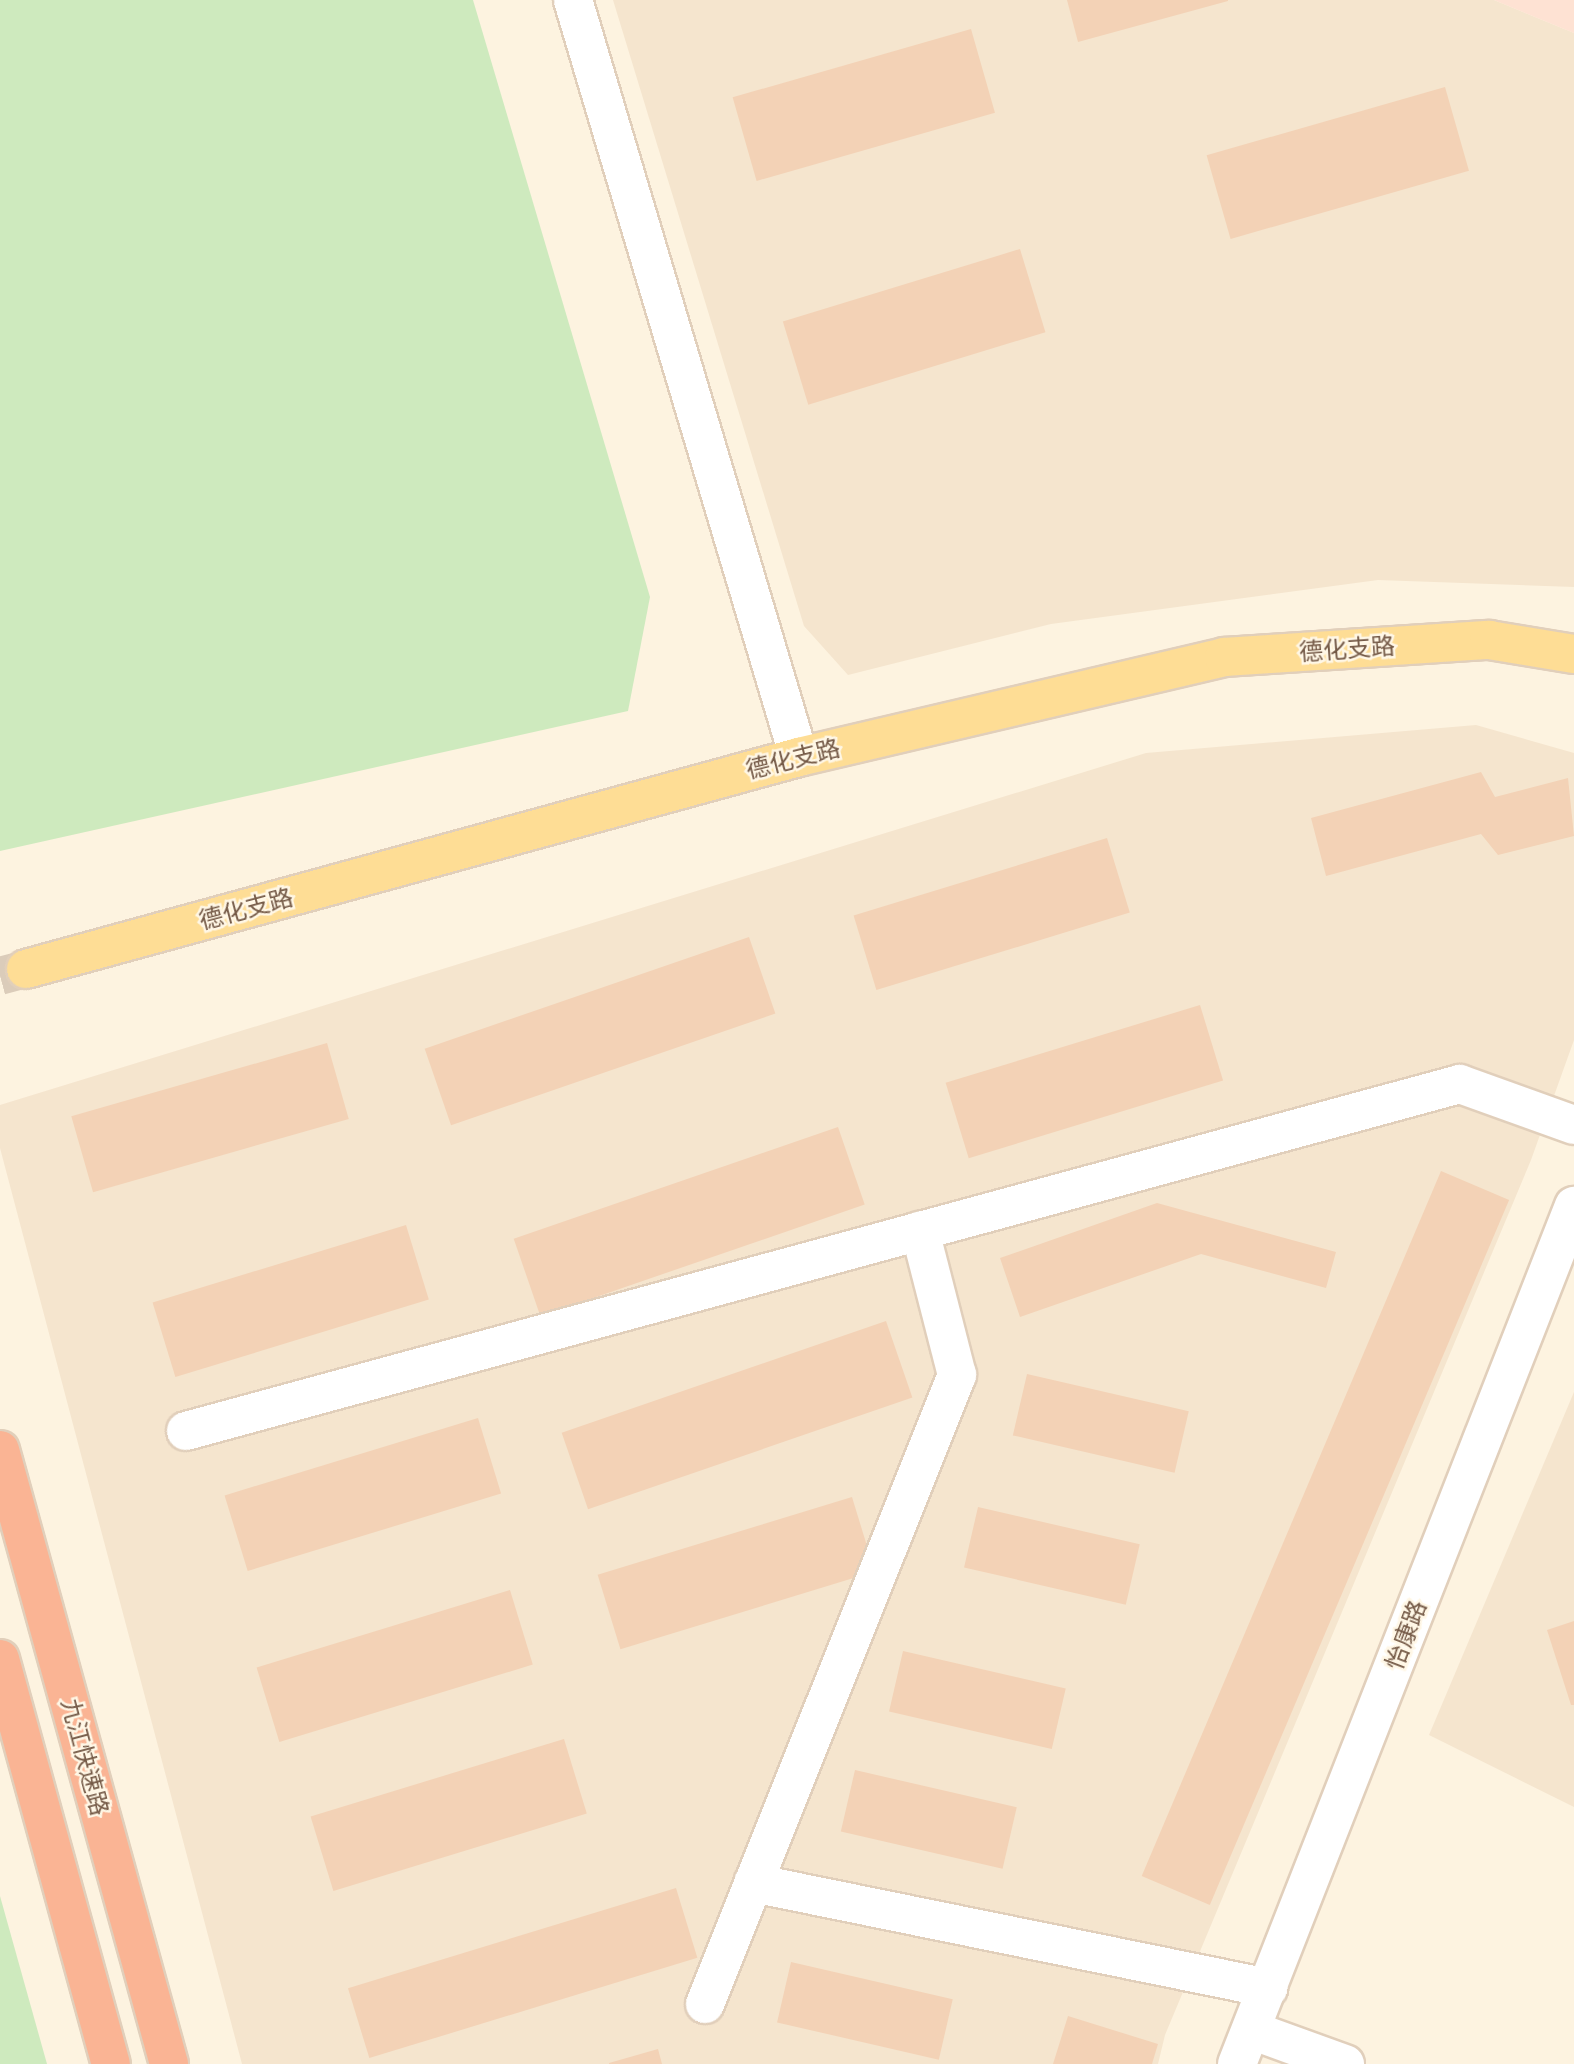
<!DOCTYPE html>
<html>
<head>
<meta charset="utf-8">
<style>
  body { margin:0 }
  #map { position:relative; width:1574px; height:2064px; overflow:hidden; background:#fdf3e0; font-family:Jost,"Noto Sans SC",sans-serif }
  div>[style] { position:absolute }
  .residential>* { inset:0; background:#f5e5ce }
  .commercial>* { inset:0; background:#fee2d3 }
  .green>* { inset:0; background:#ceeabe }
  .building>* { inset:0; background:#f3d2b6; transform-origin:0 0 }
  .major-tunnel>* { height:38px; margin-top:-19px; transform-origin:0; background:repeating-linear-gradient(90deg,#dbccba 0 38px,transparent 0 57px) }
  .roads { filter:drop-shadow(2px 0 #e1cfbb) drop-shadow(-2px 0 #e1cfbb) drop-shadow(0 2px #e1cfbb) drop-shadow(0 -2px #e1cfbb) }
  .minor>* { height:38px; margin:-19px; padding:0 19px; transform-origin:19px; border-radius:19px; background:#fff }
  .major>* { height:38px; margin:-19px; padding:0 19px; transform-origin:19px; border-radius:19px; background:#fedd95 }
  .highway>* { height:38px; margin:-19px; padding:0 19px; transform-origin:19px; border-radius:19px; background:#fab494 }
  span { translate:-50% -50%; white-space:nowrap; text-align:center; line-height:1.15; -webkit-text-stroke:5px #fff7e6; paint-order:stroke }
  .street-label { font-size:24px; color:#745946 }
</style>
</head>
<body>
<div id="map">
  <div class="residential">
    <div style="clip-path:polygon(613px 0,1494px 0,1574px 33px,1574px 587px,1378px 580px,1051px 624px,848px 675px,804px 626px)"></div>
    <div style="clip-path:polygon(1476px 725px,1574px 753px,1574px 1040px,1531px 1160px,1165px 2035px,1158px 2064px,242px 2064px,0 1148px,0 1105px,1146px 753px)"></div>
    <div style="clip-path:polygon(1574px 1392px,1574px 1807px,1429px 1735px)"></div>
  </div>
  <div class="commercial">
    <div style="clip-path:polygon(1494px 0,1574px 0,1574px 33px)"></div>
  </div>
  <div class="green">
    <div style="clip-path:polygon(0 0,473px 0,650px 597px,628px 711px,0 851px)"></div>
    <div style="clip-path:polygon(0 1896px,47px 2064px,0 2064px)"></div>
  </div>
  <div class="building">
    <div style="clip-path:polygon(1067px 0,1228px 0,1228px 1px,1078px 42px)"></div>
    <div style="left:971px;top:29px;width:87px;height:248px;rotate:74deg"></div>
    <div style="left:1445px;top:87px;width:87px;height:248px;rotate:74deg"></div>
    <div style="left:1020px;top:249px;width:87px;height:248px;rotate:73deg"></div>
    <div style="clip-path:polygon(1481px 772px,1495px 797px,1568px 778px,1574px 836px,1498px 855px,1481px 834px,1326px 876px,1311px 818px)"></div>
    <div style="left:1107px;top:838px;width:78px;height:265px;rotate:73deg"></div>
    <div style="left:749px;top:937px;width:81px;height:343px;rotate:71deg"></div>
    <div style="left:1200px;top:1005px;width:79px;height:266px;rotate:73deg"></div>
    <div style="left:327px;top:1043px;width:79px;height:266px;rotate:74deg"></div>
    <div style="left:838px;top:1127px;width:82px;height:343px;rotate:71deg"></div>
    <div style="left:1441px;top:1171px;width:74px;height:766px;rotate:23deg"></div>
    <div style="clip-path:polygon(1157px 1203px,1336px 1252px,1326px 1288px,1201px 1254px,1020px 1317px,1000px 1258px)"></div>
    <div style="left:406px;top:1225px;width:78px;height:265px;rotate:73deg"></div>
    <div style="left:886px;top:1321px;width:81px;height:343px;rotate:71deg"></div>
    <div style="left:1027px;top:1374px;width:166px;height:63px;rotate:13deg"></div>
    <div style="left:478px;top:1418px;width:79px;height:265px;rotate:73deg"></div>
    <div style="left:852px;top:1497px;width:78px;height:266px;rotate:73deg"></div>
    <div style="left:978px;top:1507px;width:166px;height:62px;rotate:13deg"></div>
    <div style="left:510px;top:1590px;width:78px;height:265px;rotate:73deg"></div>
    <div style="clip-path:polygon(1574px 1621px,1574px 1705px,1571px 1705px,1547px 1630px)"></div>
    <div style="left:903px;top:1651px;width:167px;height:62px;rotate:13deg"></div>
    <div style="left:564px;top:1739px;width:78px;height:265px;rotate:73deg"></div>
    <div style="left:855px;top:1770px;width:166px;height:63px;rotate:13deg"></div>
    <div style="left:676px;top:1888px;width:73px;height:343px;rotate:73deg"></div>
    <div style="left:791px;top:1962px;width:166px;height:62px;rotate:13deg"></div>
    <div style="clip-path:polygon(1068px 2016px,1158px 2044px,1152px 2064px,1053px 2064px)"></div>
    <div style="clip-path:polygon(658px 2049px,662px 2064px,609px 2064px,609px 2063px)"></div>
  </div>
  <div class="major-tunnel">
    <div style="left:0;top:976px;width:27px;rotate:-15deg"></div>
  </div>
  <div class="roads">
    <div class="minor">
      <div style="left:573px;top:0;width:790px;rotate:73.38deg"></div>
      <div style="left:186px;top:1431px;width:1320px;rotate:-15.24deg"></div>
      <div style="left:1460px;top:1084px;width:121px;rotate:19.8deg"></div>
      <div style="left:753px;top:1883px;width:526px;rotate:11.52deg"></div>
      <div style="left:705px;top:2004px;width:678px;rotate:-68.17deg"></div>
      <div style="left:957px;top:1375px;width:149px;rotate:-104.4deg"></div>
      <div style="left:1251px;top:2030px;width:100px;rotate:19.9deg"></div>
      <div style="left:1237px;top:2064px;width:922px;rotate:-68.56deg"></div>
    </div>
    <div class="major">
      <div style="left:26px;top:969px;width:802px;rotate:-15.34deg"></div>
      <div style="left:799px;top:757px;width:437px;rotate:-13.2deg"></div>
      <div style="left:1224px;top:657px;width:266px;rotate:-3.7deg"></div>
      <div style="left:1489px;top:640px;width:86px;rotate:9.4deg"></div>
    </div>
    <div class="highway">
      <div style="left:0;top:1450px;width:637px;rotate:74.61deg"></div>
      <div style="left:0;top:1659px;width:420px;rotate:74.7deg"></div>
    </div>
  </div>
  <div class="street-label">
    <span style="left:1347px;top:649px;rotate:-4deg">德化支路</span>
    <span style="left:793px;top:759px;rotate:-14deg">德化支路</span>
    <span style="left:246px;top:909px;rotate:-15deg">德化支路</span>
    <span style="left:1406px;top:1635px;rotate:-69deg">怡康路</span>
    <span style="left:85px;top:1757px;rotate:75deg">九江快速路</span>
  </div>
</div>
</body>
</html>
